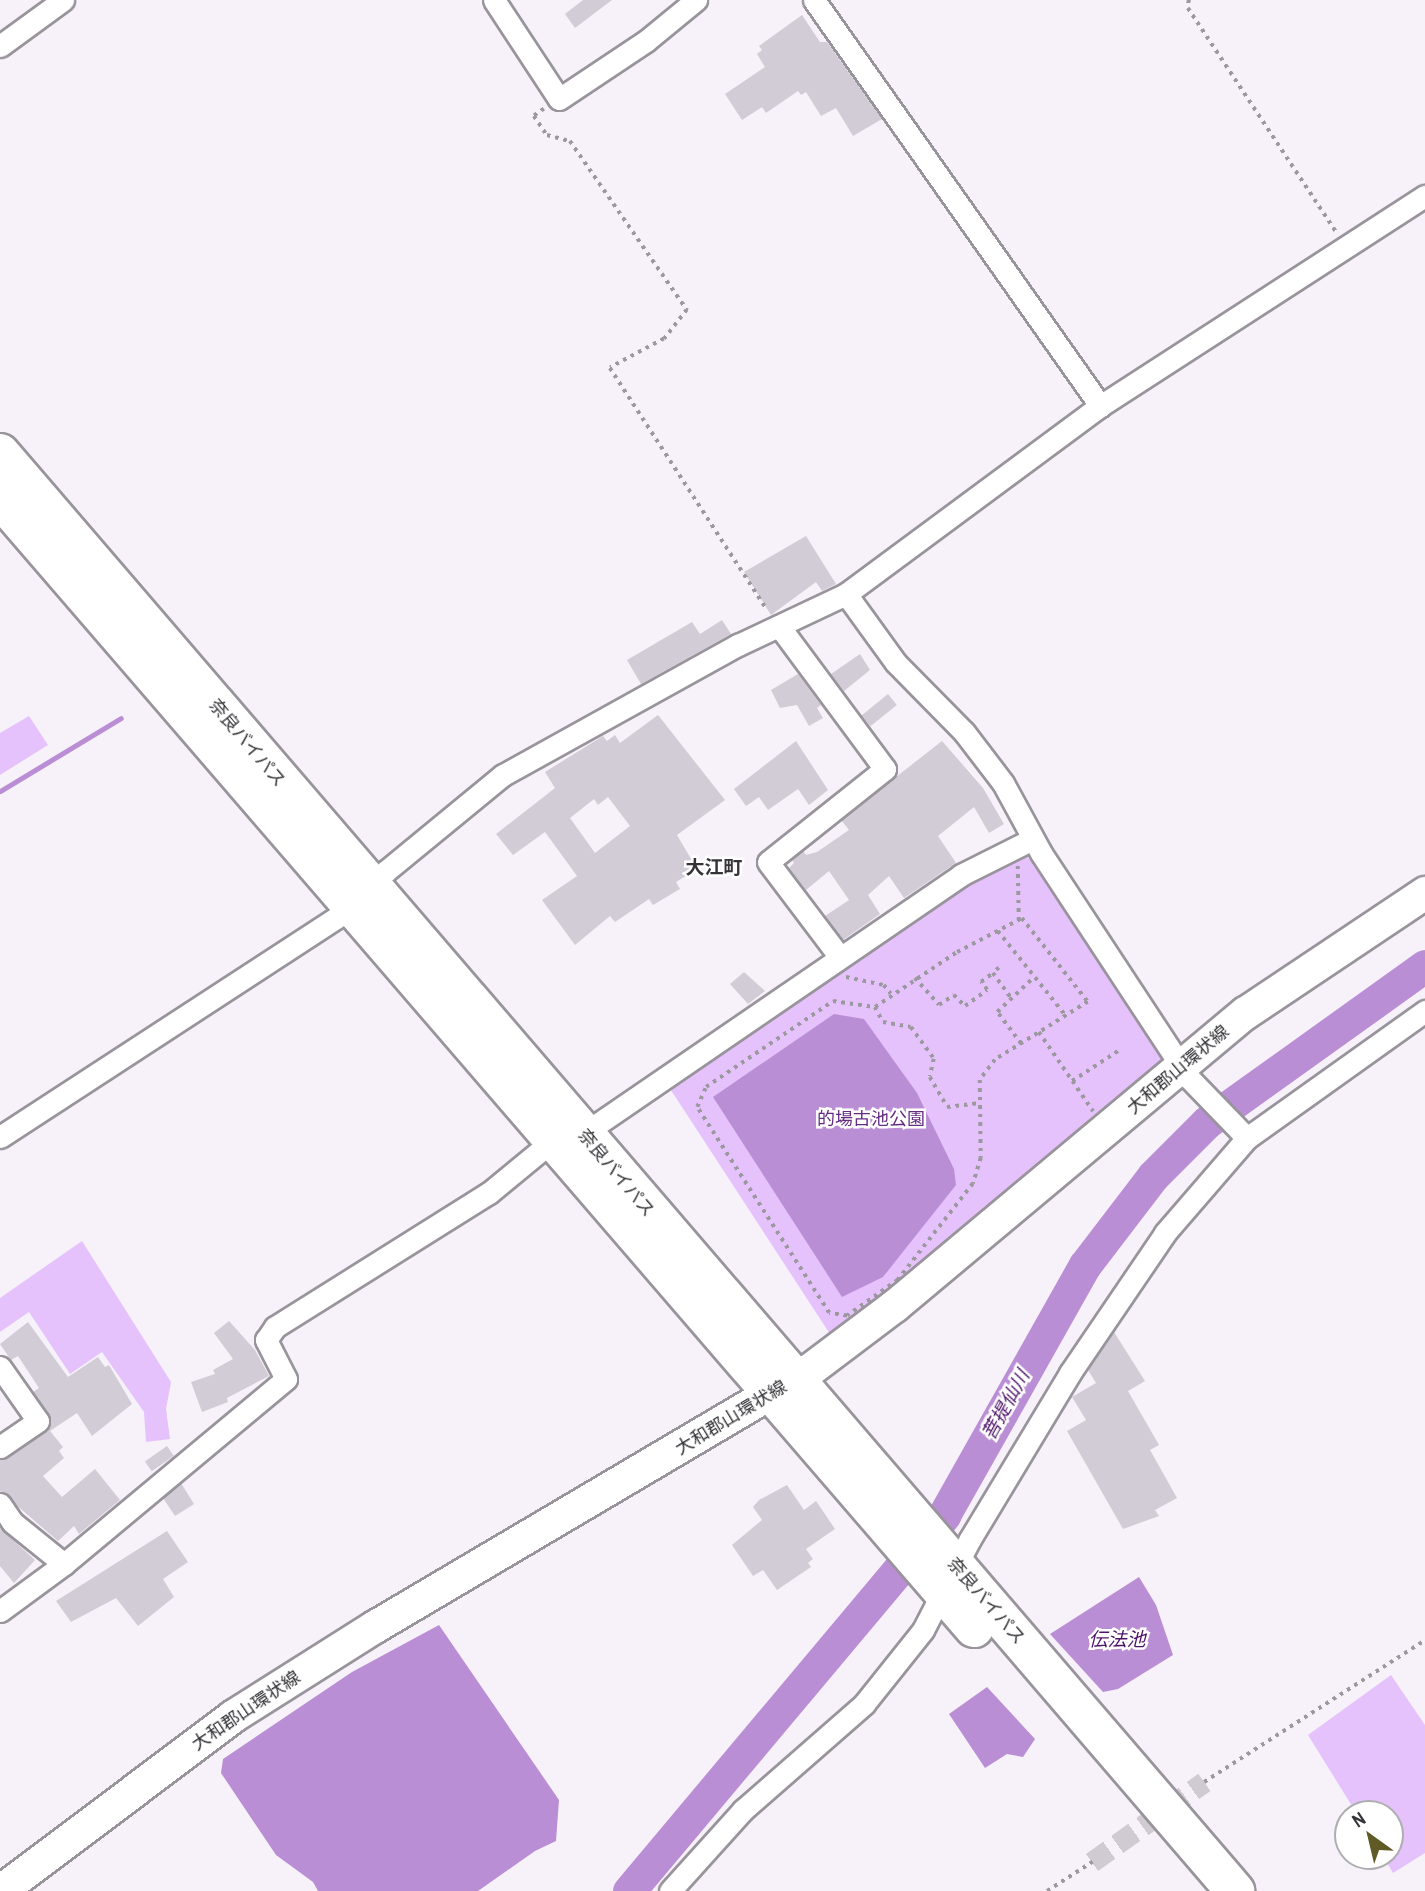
<!DOCTYPE html>
<html>
<head>
<meta charset="utf-8">
<style>
  body { margin:0 }
  #map { position:relative; width:1425px; height:1891px; overflow:hidden; background:#f7f1fa; font-family:"Archivo Narrow","Noto Sans JP",sans-serif }
  div>[style] { position:absolute }
  .green>* { inset:0; background:#e5c2fb }
  .water>* { inset:0; background:#ba8ed5 }
  .stream>* { height:5px; margin:-2.5px; padding:0 2.5px; transform-origin:2.5px; border-radius:2.5px; background:#ba8ed5 }
  .river>* { height:33px; margin:-16.5px; padding:0 16.5px; transform-origin:16.5px; border-radius:16.5px; background:#ba8ed5 }
  .building>* { inset:0; background:#d1ccd5; transform-origin:0 0 }
  .street-tunnel>* { height:21px; margin-top:-10.5px; transform-origin:0; background:repeating-linear-gradient(90deg,#d0cbd3 0 21px,transparent 0 31px) }
  .path>* { height:3.5px; margin-top:-1.75px; transform-origin:0; background:repeating-linear-gradient(90deg,#9c989f 0 3.5px,transparent 0 8.5px) }
  .roads { filter:drop-shadow(2px 0 #99949c) drop-shadow(-2px 0 #99949c) drop-shadow(0 2px #99949c) drop-shadow(0 -2px #99949c) }
  .street>* { height:21px; margin:-10.5px; padding:0 10.5px; transform-origin:10.5px; border-radius:10.5px; background:#fff }
  .secondary>* { height:32px; margin:-16px; padding:0 16px; transform-origin:16px; border-radius:16px; background:#fff }
  .highway>* { height:38px; margin:-19px; padding:0 19px; transform-origin:19px; border-radius:19px; background:#fff }
  span { translate:-50% -50%; white-space:nowrap; text-align:center; line-height:1.15; -webkit-text-stroke:5px #fff; paint-order:stroke }
  .street-label { font-size:18px; color:#353337 }
  .park-label { font-size:18px; color:#652d82 }
  .neighbourhood-label { font-size:19px; color:#353337; font-weight:700 }
  .water-label { font-size:19px; color:#4e1369; font-style:italic }
  .north { position:absolute; left:1334px; top:1800px; width:70px; height:70px; box-sizing:border-box; background:#fff; border:2px solid #aeadaf; border-radius:50%; rotate:326deg; font-size:19px; font-weight:700; line-height:28px; text-align:center; color:#353337 }
  .north::after { content:''; display:block; margin:auto; width:24px; height:32px; background:#605a26; clip-path:polygon(50% 0,100% 100%,50% 72%,0 100%) }
</style>
</head>
<body>
<div id="map">
  <div class="green">
    <div style="clip-path:polygon(29px 716px,48px 745px,0 775px,0 733px)"></div>
    <div style="clip-path:polygon(1025px 853px,1166px 1060px,889px 1300px,830px 1334px,667px 1084px,966px 878px)"></div>
    <div style="clip-path:polygon(82px 1241px,171px 1382px,166px 1409px,170px 1439px,146px 1442px,144px 1412px,102px 1352px,70px 1374px,29px 1312px,0 1332px,0 1298px)"></div>
    <div style="clip-path:polygon(1391px 1675px,1425px 1725px,1425px 1853px,1393px 1873px,1383px 1856px,1390px 1856px,1390px 1814px,1357px 1814px,1308px 1735px)"></div>
  </div>
  <div class="water">
    <div style="clip-path:polygon(834px 1014px,864px 1019px,917px 1093px,954px 1169px,956px 1185px,883px 1277px,842px 1297px,713px 1097px)"></div>
    <div style="clip-path:polygon(1139px 1577px,1156px 1605px,1173px 1655px,1118px 1689px,1103px 1692px,1050px 1634px)"></div>
    <div style="clip-path:polygon(439px 1625px,559px 1800px,556px 1841px,535px 1851px,478px 1891px,318px 1891px,313px 1882px,276px 1855px,221px 1773px,223px 1759px,352px 1672px)"></div>
    <div style="clip-path:polygon(987px 1687px,1035px 1739px,1023px 1757px,1007px 1754px,985px 1768px,949px 1714px)"></div>
  </div>
  <div class="stream">
    <div style="left:0;top:791px;width:141px;rotate:-31.1deg"></div>
  </div>
  <div class="river">
    <div style="left:629px;top:1891px;width:491px;rotate:-50deg"></div>
    <div style="left:944px;top:1515px;width:287px;rotate:-60.6deg"></div>
    <div style="left:1085px;top:1265px;width:112px;rotate:-52.6deg"></div>
    <div style="left:1153px;top:1176px;width:76px;rotate:-45deg"></div>
    <div style="left:1207px;top:1122px;width:268px;rotate:-35.6deg"></div>
  </div>
  <div class="building">
    <div style="clip-path:polygon(583px 0,612px 0,575px 28px,565px 14px)"></div>
    <div style="clip-path:polygon(802px 15px,820px 42px,827px 42px,882px 119px,853px 136px,836px 108px,821px 116px,806px 92px,801px 95px,798px 91px,766px 113px,762px 107px,742px 120px,725px 94px,765px 67px,757px 54px,762px 50px,759px 46px)"></div>
    <div style="clip-path:polygon(806px 536px,836px 584px,822px 591px,816px 582px,771px 615px,744px 572px)"></div>
    <div style="clip-path:polygon(722px 620px,731px 634px,641px 684px,627px 660px,692px 622px,700px 634px)"></div>
    <div style="clip-path:polygon(860px 654px,870px 670px,844px 691px,831px 674px)"></div>
    <div style="clip-path:polygon(798px 674px,821px 705px,817px 708px,823px 718px,809px 726px,797px 705px,780px 708px,771px 690px)"></div>
    <div style="left:888px;top:694px;width:14px;height:34px;rotate:51deg"></div>
    <div style="clip-path:polygon(evenodd,658px 715px,725px 800px,677px 835px,697px 869px,676px 882px,680px 889px,653px 905px,649px 899px,615px 922px,610px 916px,575px 945px,542px 900px,577px 876px,545px 832px,513px 855px,496px 834px,555px 788px,545px 772px,603px 736px,607px 741px,615px 735px,620px 743px,658px 715px,608px 797px,630px 826px,595px 853px,570px 818px,594px 799px,598px 805px,608px 797px)"></div>
    <div style="clip-path:polygon(796px 741px,828px 790px,809px 805px,798px 789px,768px 810px,759px 797px,746px 806px,734px 789px)"></div>
    <div style="clip-path:polygon(942px 741px,983px 788px,1004px 824px,989px 833px,974px 807px,938px 836px,956px 863px,904px 898px,889px 876px,868px 895px,880px 914px,843px 940px,825px 916px,849px 900px,829px 871px,806px 890px,789px 868px,794px 863px,792px 860px,803px 851px,806px 855px,817px 852px,849px 830px,841px 820px)"></div>
    <div style="clip-path:polygon(744px 972px,765px 991px,748px 1004px,730px 984px)"></div>
    <div style="clip-path:polygon(229px 1321px,255px 1350px,269px 1376px,227px 1398px,228px 1402px,202px 1412px,191px 1382px,215px 1374px,213px 1370px,233px 1359px,214px 1333px)"></div>
    <div style="clip-path:polygon(28px 1322px,68px 1377px,98px 1357px,105px 1367px,109px 1365px,132px 1404px,92px 1436px,77px 1413px,50px 1431px,63px 1447px,59px 1451px,64px 1458px,43px 1476px,62px 1497px,95px 1469px,120px 1500px,79px 1534px,74px 1526px,58px 1541px,0 1491px,0 1460px,45px 1432px,51px 1421px,33px 1392px,39px 1388px,18px 1356px,11px 1360px,0 1344px)"></div>
    <div style="clip-path:polygon(1114px 1332px,1145px 1381px,1128px 1391px,1159px 1445px,1150px 1450px,1177px 1498px,1155px 1510px,1159px 1516px,1123px 1529px,1067px 1431px,1086px 1420px,1072px 1397px,1096px 1383px,1088px 1370px)"></div>
    <div style="left:167px;top:1446px;width:12px;height:27px;rotate:55deg"></div>
    <div style="clip-path:polygon(181px 1483px,194px 1504px,175px 1516px,163px 1498px)"></div>
    <div style="clip-path:polygon(787px 1485px,804px 1510px,816px 1501px,835px 1529px,806px 1549px,813px 1559px,808px 1563px,811px 1567px,777px 1590px,763px 1570px,753px 1576px,732px 1545px,762px 1520px,753px 1507px,759px 1500px)"></div>
    <div style="clip-path:polygon(0 1528px,35px 1560px,14px 1583px,0 1566px)"></div>
    <div style="clip-path:polygon(167px 1531px,188px 1562px,163px 1579px,174px 1597px,138px 1626px,116px 1598px,71px 1622px,56px 1601px)"></div>
  </div>
  <div class="street-tunnel">
    <div style="left:1092px;top:1862px;width:138px;rotate:-35.5deg"></div>
  </div>
  <div class="path">
    <div style="left:1189px;top:0;width:8px;rotate:97deg"></div>
    <div style="left:1188px;top:8px;width:270px;rotate:56.5deg"></div>
    <div style="left:544px;top:109px;width:12px;rotate:145deg"></div>
    <div style="left:534px;top:116px;width:23px;rotate:56deg"></div>
    <div style="left:547px;top:135px;width:24px;rotate:15deg"></div>
    <div style="left:570px;top:141px;width:206px;rotate:55.3deg"></div>
    <div style="left:687px;top:310px;width:37px;rotate:128deg"></div>
    <div style="left:664px;top:339px;width:61px;rotate:151.8deg"></div>
    <div style="left:610px;top:368px;width:288px;rotate:57deg"></div>
    <div style="left:1018px;top:866px;width:54px;rotate:88.9deg"></div>
    <div style="left:1022px;top:918px;width:107px;rotate:51.8deg"></div>
    <div style="left:1088px;top:1002px;width:110px;rotate:148.1deg"></div>
    <div style="left:995px;top:1060px;width:25px;rotate:127deg"></div>
    <div style="left:980px;top:1080px;width:78px;rotate:89.3deg"></div>
    <div style="left:981px;top:1158px;width:27px;rotate:107deg"></div>
    <div style="left:973px;top:1184px;width:122px;rotate:128deg"></div>
    <div style="left:898px;top:1280px;width:62px;rotate:144.8deg"></div>
    <div style="left:847px;top:1316px;width:18px;rotate:-171deg"></div>
    <div style="left:829px;top:1313px;width:245px;rotate:-122.7deg"></div>
    <div style="left:697px;top:1107px;width:22px;rotate:-66deg"></div>
    <div style="left:706px;top:1087px;width:153px;rotate:-34.1deg"></div>
    <div style="left:833px;top:1001px;width:42px;rotate:8.1deg"></div>
    <div style="left:875px;top:1007px;width:99px;rotate:-33.9deg"></div>
    <div style="left:957px;top:952px;width:73px;rotate:-27.6deg"></div>
    <div style="left:998px;top:931px;width:109px;rotate:51.3deg"></div>
    <div style="left:999px;top:968px;width:8px;rotate:140deg"></div>
    <div style="left:993px;top:973px;width:31px;rotate:54deg"></div>
    <div style="left:846px;top:977px;width:39px;rotate:12deg"></div>
    <div style="left:884px;top:985px;width:11px;rotate:52deg"></div>
    <div style="left:915px;top:978px;width:36px;rotate:48deg"></div>
    <div style="left:939px;top:1005px;width:18px;rotate:-34deg"></div>
    <div style="left:954px;top:995px;width:16px;rotate:45deg"></div>
    <div style="left:965px;top:1006px;width:27px;rotate:-36deg"></div>
    <div style="left:987px;top:990px;width:10px;rotate:-127deg"></div>
    <div style="left:981px;top:982px;width:15px;rotate:-37deg"></div>
    <div style="left:875px;top:1007px;width:17px;rotate:62deg"></div>
    <div style="left:883px;top:1022px;width:28px;rotate:10deg"></div>
    <div style="left:911px;top:1027px;width:39px;rotate:54deg"></div>
    <div style="left:934px;top:1059px;width:18px;rotate:103deg"></div>
    <div style="left:930px;top:1077px;width:34px;rotate:60deg"></div>
    <div style="left:947px;top:1107px;width:31px;rotate:-7deg"></div>
    <div style="left:1039px;top:1032px;width:96px;rotate:55.6deg"></div>
    <div style="left:1021px;top:1044px;width:40px;rotate:-127deg"></div>
    <div style="left:997px;top:1012px;width:51px;rotate:-43.4deg"></div>
    <div style="left:1072px;top:1081px;width:55px;rotate:-33.1deg"></div>
    <div style="left:1204px;top:1782px;width:263px;rotate:-32.7deg"></div>
    <div style="left:1047px;top:1891px;width:54px;rotate:-32.8deg"></div>
  </div>
  <div class="roads">
    <div class="street">
      <div style="left:494px;top:0;width:118px;rotate:56.7deg"></div>
      <div style="left:559px;top:99px;width:105px;rotate:-33.7deg"></div>
      <div style="left:646px;top:41px;width:65px;rotate:-39.4deg"></div>
      <div style="left:814px;top:0;width:497px;rotate:54.8deg"></div>
      <div style="left:0;top:46px;width:78px;rotate:-36.1deg"></div>
      <div style="left:846px;top:594px;width:85px;rotate:54.1deg"></div>
      <div style="left:896px;top:663px;width:97px;rotate:45.4deg"></div>
      <div style="left:964px;top:732px;width:64px;rotate:52.6deg"></div>
      <div style="left:1003px;top:783px;width:80px;rotate:61.5deg"></div>
      <div style="left:1041px;top:853px;width:269px;rotate:56.7deg"></div>
      <div style="left:1189px;top:1078px;width:83px;rotate:46deg"></div>
      <div style="left:779px;top:626px;width:178px;rotate:53.5deg"></div>
      <div style="left:885px;top:769px;width:149px;rotate:141.5deg"></div>
      <div style="left:768px;top:862px;width:118px;rotate:52.9deg"></div>
      <div style="left:583px;top:1134px;width:458px;rotate:-34.4deg"></div>
      <div style="left:961px;top:875px;width:80px;rotate:-26.6deg"></div>
      <div style="left:0;top:1137px;width:407px;rotate:-33.1deg"></div>
      <div style="left:341px;top:915px;width:63px;rotate:-44.4deg"></div>
      <div style="left:386px;top:871px;width:151px;rotate:-39.4deg"></div>
      <div style="left:503px;top:775px;width:269px;rotate:-29deg"></div>
      <div style="left:738px;top:645px;width:119px;rotate:-25.3deg"></div>
      <div style="left:846px;top:594px;width:316px;rotate:-36.5deg"></div>
      <div style="left:1100px;top:406px;width:387px;rotate:-32.9deg"></div>
      <div style="left:0;top:1367px;width:66px;rotate:54.9deg"></div>
      <div style="left:38px;top:1421px;width:46px;rotate:145.6deg"></div>
      <div style="left:0;top:1504px;width:22px;rotate:56deg"></div>
      <div style="left:12px;top:1522px;width:67px;rotate:38.9deg"></div>
      <div style="left:0;top:1611px;width:79px;rotate:-36.3deg"></div>
      <div style="left:64px;top:1564px;width:289px;rotate:-39.8deg"></div>
      <div style="left:286px;top:1379px;width:44px;rotate:-117.1deg"></div>
      <div style="left:266px;top:1340px;width:16px;rotate:-55deg"></div>
      <div style="left:275px;top:1327px;width:252px;rotate:-32.1deg"></div>
      <div style="left:489px;top:1193px;width:82px;rotate:-39.5deg"></div>
      <div style="left:670px;top:1891px;width:109px;rotate:-48deg"></div>
      <div style="left:743px;top:1810px;width:161px;rotate:-41.2deg"></div>
      <div style="left:864px;top:1704px;width:95px;rotate:-51.4deg"></div>
      <div style="left:923px;top:1630px;width:102px;rotate:-62.7deg"></div>
      <div style="left:970px;top:1539px;width:194px;rotate:-58.9deg"></div>
      <div style="left:1070px;top:1373px;width:169px;rotate:-55.8deg"></div>
      <div style="left:1165px;top:1233px;width:125px;rotate:-49.2deg"></div>
      <div style="left:1247px;top:1138px;width:219px;rotate:-35.5deg"></div>
    </div>
    <div class="secondary">
      <div style="left:1px;top:1891px;width:291px;rotate:-36.9deg"></div>
      <div style="left:234px;top:1716px;width:167px;rotate:-32.3deg"></div>
      <div style="left:375px;top:1627px;width:505px;rotate:-30.57deg"></div>
      <div style="left:810px;top:1370px;width:106px;rotate:-37deg"></div>
      <div style="left:895px;top:1306px;width:457px;rotate:-39.9deg"></div>
      <div style="left:1246px;top:1013px;width:216px;rotate:-33.8deg"></div>
    </div>
    <div class="highway">
      <div style="left:0;top:453px;width:1896px;rotate:49.34deg"></div>
      <div style="left:0;top:498px;width:1492px;rotate:49.24deg"></div>
    </div>
  </div>
  <div class="street-label">
    <span style="left:247px;top:743px;rotate:50deg">奈良バイパス</span>
    <span style="left:1178px;top:1070px;rotate:-40deg">大和郡山環状線</span>
    <span style="left:616px;top:1173px;rotate:50deg">奈良バイパス</span>
    <span style="left:731px;top:1418px;rotate:-31deg">大和郡山環状線</span>
    <span style="left:986px;top:1601px;rotate:49deg">奈良バイパス</span>
    <span style="left:246px;top:1711px;rotate:-34deg">大和郡山環状線</span>
  </div>
  <div class="park-label">
    <span style="left:871px;top:1119px">的場古池公園</span>
  </div>
  <div class="neighbourhood-label">
    <span style="left:714px;top:868px">大江町</span>
  </div>
  <div class="water-label">
    <span style="left:1006px;top:1405px;rotate:-61deg">菩提仙川</span>
    <span style="left:1117px;top:1640px">伝法池</span>
  </div>
  <div class="north">N</div>
</div>
</body>
</html>
